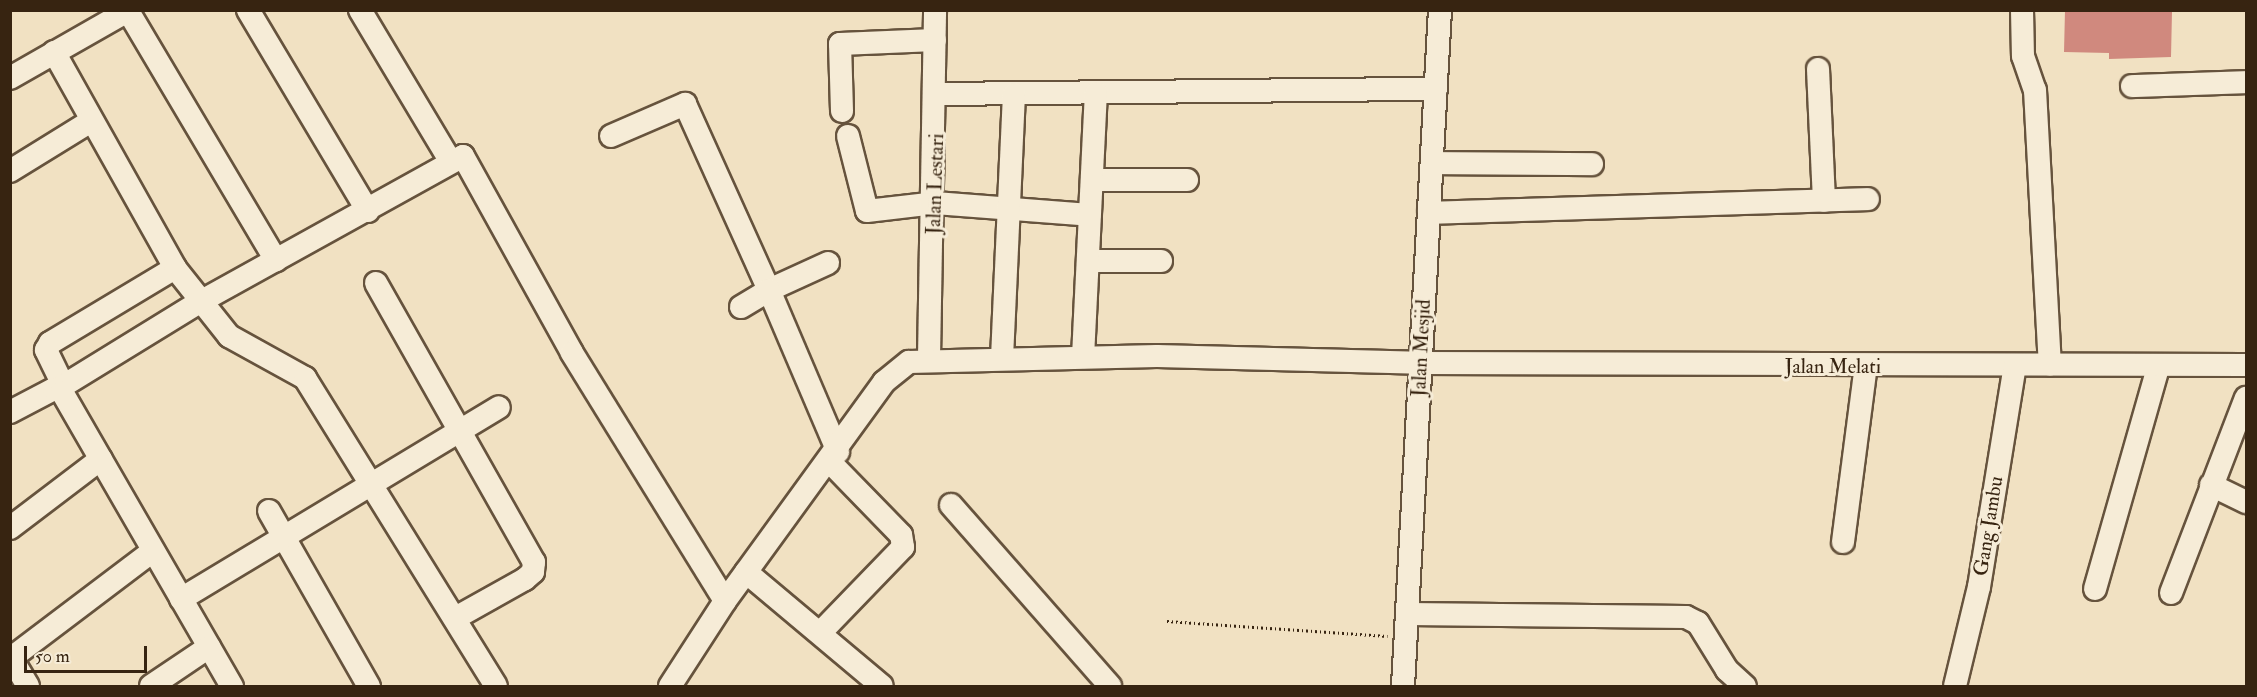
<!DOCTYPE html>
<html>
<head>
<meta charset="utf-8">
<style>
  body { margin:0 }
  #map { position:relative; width:2257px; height:697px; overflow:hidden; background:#f1e1c2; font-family:"IM FELL Double Pica",serif }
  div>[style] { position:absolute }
  .building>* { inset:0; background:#d0897e }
  .path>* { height:3px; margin-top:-1.5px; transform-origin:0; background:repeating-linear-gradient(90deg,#372411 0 1.5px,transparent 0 4.5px) }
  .roads { filter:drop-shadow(2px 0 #66533d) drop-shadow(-2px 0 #66533d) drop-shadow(0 2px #66533d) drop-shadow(0 -2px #66533d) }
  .minor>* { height:22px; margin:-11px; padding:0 11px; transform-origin:11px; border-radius:11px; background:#f6ecd7 }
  span { translate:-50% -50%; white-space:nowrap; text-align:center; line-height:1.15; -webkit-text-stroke:6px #f6ecd7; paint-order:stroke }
  .street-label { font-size:20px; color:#372411 }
  .frame { position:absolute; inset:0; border:12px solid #372411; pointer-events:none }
  .scale { position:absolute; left:24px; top:646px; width:123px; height:27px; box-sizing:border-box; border:3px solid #372411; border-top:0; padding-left:8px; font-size:18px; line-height:21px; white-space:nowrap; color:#372411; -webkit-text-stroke:4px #f6ecd7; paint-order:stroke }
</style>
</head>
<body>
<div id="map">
  <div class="building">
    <div style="clip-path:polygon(2065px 10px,2172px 12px,2171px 57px,2109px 59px,2109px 53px,2064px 52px)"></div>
  </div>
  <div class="path">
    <div style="left:1167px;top:621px;width:221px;rotate:3.9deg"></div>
  </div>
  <div class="roads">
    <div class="minor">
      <div style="left:248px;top:10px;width:234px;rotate:59.2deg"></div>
      <div style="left:360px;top:10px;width:177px;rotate:59.1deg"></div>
      <div style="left:2022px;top:10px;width:46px;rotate:88.8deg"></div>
      <div style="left:2023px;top:56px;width:36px;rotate:71deg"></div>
      <div style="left:2035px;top:90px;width:275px;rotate:86.9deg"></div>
      <div style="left:128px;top:11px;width:290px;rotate:59.3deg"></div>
      <div style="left:54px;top:52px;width:248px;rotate:60.7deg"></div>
      <div style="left:1818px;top:69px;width:132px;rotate:87.4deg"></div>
      <div style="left:10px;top:78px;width:137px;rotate:-29.7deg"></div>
      <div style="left:2132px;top:86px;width:114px;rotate:-2deg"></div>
      <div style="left:938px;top:94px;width:498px;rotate:-0.6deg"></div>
      <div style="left:842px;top:111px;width:67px;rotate:-91.7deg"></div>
      <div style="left:840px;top:44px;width:95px;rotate:-2.4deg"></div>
      <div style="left:611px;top:136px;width:81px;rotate:-23.4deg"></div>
      <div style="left:685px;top:104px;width:204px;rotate:65.7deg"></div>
      <div style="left:769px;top:290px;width:65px;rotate:-24.6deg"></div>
      <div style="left:848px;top:136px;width:77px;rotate:75.8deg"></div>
      <div style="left:867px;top:211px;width:68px;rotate:-6.7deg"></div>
      <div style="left:935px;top:203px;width:155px;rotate:4.4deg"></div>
      <div style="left:1432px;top:163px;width:160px;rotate:0.4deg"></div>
      <div style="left:10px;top:171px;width:95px;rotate:-31.7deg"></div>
      <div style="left:1092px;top:180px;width:95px"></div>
      <div style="left:1429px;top:213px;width:439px;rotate:-1.8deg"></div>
      <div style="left:1089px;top:261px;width:72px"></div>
      <div style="left:376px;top:283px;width:321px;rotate:60.5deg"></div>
      <div style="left:534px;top:562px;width:10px;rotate:96deg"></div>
      <div style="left:533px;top:572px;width:11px;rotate:139deg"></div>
      <div style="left:525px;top:579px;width:78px;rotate:150.8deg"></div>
      <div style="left:741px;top:307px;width:33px;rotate:-31deg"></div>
      <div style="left:769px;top:290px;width:176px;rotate:66.9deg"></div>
      <div style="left:1083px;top:357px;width:264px;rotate:-87.2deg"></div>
      <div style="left:929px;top:358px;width:348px;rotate:-89deg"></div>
      <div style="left:1002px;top:358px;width:264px;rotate:-87.4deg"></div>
      <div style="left:63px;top:385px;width:39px;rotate:-116deg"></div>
      <div style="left:46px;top:350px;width:8px;rotate:-60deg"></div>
      <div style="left:50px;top:343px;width:146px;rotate:-31deg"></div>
      <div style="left:175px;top:268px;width:87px;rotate:51.5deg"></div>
      <div style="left:229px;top:336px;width:87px;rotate:28.9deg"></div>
      <div style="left:305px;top:378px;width:362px;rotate:58.2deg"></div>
      <div style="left:58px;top:389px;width:164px;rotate:-31.6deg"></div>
      <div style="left:198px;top:303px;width:303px;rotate:-29deg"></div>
      <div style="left:463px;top:156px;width:225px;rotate:61deg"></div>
      <div style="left:572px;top:353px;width:291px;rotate:58.3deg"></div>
      <div style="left:10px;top:412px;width:50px;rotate:-27.6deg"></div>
      <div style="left:54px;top:389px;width:9px;rotate:21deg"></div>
      <div style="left:62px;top:392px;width:340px;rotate:60deg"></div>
      <div style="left:2211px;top:485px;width:39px;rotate:26deg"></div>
      <div style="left:951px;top:505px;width:241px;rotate:48.7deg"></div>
      <div style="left:269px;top:511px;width:202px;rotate:60.3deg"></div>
      <div style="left:10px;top:528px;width:114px;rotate:-37.2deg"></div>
      <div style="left:1843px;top:542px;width:177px;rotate:-82.6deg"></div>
      <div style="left:746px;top:572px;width:177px;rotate:40deg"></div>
      <div style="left:2095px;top:589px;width:230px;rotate:-74.1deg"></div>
      <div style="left:2171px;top:593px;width:209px;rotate:-69deg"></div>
      <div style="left:181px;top:599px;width:371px;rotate:-31.1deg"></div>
      <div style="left:1408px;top:614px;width:278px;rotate:0.6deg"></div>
      <div style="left:1686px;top:617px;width:13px;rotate:27deg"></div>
      <div style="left:1698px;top:623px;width:55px;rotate:58.3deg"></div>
      <div style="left:1727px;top:670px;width:24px;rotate:42deg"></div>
      <div style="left:821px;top:632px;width:118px;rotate:-46deg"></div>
      <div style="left:903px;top:547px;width:12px;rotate:-99deg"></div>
      <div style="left:901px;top:535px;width:100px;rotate:-134.2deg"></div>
      <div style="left:10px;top:656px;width:35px;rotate:59deg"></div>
      <div style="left:10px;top:659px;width:179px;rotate:-37.1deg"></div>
      <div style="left:151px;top:686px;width:70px;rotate:-33.9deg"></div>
      <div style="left:670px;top:686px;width:101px;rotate:-57.1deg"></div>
      <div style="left:725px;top:601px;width:271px;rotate:-54deg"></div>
      <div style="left:884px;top:382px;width:32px;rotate:-39deg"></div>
      <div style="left:909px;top:362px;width:248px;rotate:-1.4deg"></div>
      <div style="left:1157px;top:356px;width:262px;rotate:1.5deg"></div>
      <div style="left:1419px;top:363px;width:827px;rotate:0.14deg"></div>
      <div style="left:1403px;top:686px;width:677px;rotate:-86.87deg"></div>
      <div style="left:1955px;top:686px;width:102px;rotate:-76.4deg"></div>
      <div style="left:1979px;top:587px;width:225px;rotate:-80.8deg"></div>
    </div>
  </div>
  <div class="street-label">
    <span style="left:935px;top:184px;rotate:-88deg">Jalan Lestari</span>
    <span style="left:1421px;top:348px;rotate:-87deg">Jalan Mesjid</span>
    <span style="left:1833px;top:366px">Jalan Melati</span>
    <span style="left:1988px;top:526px;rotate:-81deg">Gang Jambu</span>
  </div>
  <div class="frame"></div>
  <div class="scale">50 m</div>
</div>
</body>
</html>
